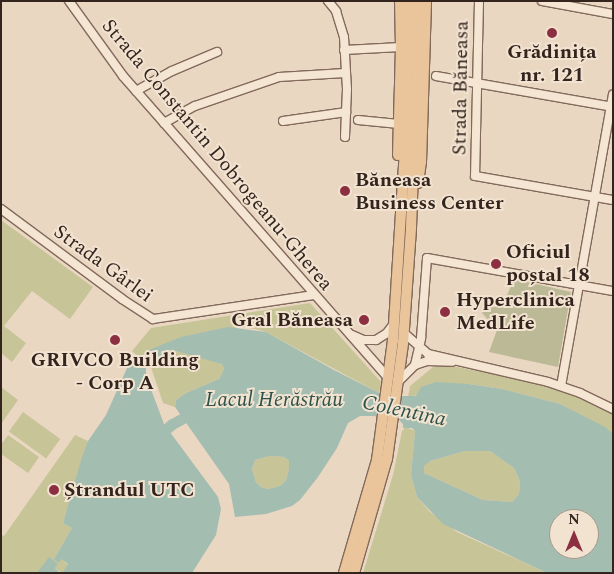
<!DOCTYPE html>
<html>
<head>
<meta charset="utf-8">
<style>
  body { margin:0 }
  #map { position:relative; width:614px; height:574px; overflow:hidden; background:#ead7c2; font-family:Spectral,serif }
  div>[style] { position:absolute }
  .green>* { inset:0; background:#c7c497; transform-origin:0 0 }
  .cemetery>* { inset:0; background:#bcba96 }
  .water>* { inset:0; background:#a4bdb1 }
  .river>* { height:11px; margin:-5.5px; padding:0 5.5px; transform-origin:5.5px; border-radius:5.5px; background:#a4bdb1 }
  .roads { filter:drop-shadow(1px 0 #82695b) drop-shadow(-1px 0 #82695b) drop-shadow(0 1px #82695b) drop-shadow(0 -1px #82695b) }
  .minor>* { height:8px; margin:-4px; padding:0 4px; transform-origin:4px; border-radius:4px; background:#f5e6d4 }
  .major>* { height:10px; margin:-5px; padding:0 5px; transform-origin:5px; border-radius:5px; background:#eac59c }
  .dots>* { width:14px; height:14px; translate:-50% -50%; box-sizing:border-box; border:2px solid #f2e3d1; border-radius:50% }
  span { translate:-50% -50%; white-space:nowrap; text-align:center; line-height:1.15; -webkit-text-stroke:4px #f2e3d1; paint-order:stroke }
  .poi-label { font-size:20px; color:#33241e; font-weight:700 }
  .left { translate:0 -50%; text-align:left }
  .right { translate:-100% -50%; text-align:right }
  .street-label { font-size:20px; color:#33241e }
  .water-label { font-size:21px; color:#2e5249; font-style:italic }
  .frame { position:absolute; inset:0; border:2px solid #33241e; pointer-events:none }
  .north { position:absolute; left:549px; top:509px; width:50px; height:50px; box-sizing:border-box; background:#f2e3d1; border:1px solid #a69789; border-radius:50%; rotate:0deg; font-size:14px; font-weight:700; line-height:20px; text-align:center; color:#33241e }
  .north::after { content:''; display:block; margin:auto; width:18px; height:22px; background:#8c3041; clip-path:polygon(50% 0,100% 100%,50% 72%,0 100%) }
</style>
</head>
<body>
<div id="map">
  <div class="green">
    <div style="clip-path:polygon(1px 220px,93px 287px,70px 319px,32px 291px,4px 326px,26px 343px,12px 362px,1px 353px)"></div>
    <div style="clip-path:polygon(310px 303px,381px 382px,379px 393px,266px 332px,255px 329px,242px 327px,145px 353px,140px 358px,132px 351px,151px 328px)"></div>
    <div style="clip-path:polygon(176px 351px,208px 358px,222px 364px,224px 369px,219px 379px,186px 393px,176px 400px,175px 407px,163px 403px,151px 367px,152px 364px)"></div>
    <div style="clip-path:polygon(433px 367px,457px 367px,522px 380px,566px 392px,613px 414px,613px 434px,560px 404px,502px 389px,469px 384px,408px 397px,410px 386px)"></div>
    <div style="clip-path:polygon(1px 387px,18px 400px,1px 424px)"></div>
    <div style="left:23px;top:412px;width:46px;height:24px;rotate:36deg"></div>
    <div style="clip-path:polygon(406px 427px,415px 431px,411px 475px,417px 497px,430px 512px,457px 532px,547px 573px,363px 573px,393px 475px,402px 431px)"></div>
    <div style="clip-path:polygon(8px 435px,39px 457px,28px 473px,1px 454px,1px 445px)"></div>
    <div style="clip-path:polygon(75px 435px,88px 441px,63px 523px,72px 528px,54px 559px,61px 559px,68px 565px,62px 573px,55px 568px,58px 564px,42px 568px,37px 573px,1px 573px,1px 535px,4px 536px)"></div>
    <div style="clip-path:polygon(465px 451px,490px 451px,514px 468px,520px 481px,519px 494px,512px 502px,483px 500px,424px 473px,423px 466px,430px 461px)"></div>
    <div style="clip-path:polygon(270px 456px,284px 457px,289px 461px,289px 469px,286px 480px,280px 486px,268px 489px,261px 487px,256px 482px,252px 469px,255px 460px)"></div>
  </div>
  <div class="cemetery">
    <div style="clip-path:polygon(514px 279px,571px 292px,558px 367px,489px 352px,497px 330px,482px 313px,485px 307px,502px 307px)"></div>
  </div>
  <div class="water">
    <div style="clip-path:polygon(evenodd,228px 327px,266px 332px,334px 370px,385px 396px,416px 396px,421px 387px,436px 382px,469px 384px,502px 389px,560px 404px,605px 427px,613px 434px,613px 573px,547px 573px,443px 524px,417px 497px,411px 475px,415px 431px,412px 428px,403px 428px,403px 424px,399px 420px,373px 416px,360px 416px,348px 423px,337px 448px,318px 477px,300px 500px,292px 506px,266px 514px,235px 517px,229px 484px,175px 407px,176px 400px,186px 393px,219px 379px,224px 369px,222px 364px,176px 351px,152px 364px,142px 357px,149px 350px,181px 337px,228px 327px,465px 451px,490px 451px,514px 468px,520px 481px,519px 494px,512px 502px,483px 500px,424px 473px,424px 466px,430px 461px,465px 451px,228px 327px,270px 456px,284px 457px,289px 461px,289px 469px,286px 480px,280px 486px,268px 489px,261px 487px,256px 482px,252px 469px,255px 460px,270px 456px,228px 327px,559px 519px,589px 519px,589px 549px,559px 549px,559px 519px)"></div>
    <div style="clip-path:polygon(134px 360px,139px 360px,146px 367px,146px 376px,164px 424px,218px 497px,221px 509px,216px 535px,192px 573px,62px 573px,68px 564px,61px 559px,59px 563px,54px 559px,72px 528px,63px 523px,82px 457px,88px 441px,106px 415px,127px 368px)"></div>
    <div style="clip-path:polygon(49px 557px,58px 564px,55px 568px,60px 573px,37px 573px)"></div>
  </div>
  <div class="river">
    <div style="left:157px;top:437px;width:20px;rotate:-41deg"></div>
    <div style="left:172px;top:424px;width:24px;rotate:-28deg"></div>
  </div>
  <div class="roads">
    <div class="minor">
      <div style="left:69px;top:1px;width:92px;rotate:54.2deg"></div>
      <div style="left:123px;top:76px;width:402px;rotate:48.7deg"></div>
      <div style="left:328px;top:1px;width:13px;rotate:51deg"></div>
      <div style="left:336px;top:11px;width:27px;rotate:73deg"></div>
      <div style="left:344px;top:37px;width:52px;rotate:86.7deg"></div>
      <div style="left:347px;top:89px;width:48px;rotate:92.4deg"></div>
      <div style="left:479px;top:1px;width:175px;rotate:91.3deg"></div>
      <div style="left:475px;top:176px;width:140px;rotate:9.9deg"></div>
      <div style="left:542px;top:1px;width:72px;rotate:10.4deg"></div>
      <div style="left:344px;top:50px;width:57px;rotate:-3deg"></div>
      <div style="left:436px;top:76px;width:180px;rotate:9.9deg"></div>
      <div style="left:136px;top:91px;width:41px;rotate:-29.1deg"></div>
      <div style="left:172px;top:71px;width:49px;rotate:-22.9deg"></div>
      <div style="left:358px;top:120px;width:41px;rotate:5.6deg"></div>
      <div style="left:283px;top:121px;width:64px;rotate:-8.1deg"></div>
      <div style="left:164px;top:123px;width:35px;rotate:-29deg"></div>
      <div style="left:195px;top:106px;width:89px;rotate:-19deg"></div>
      <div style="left:279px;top:77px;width:66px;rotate:-3.5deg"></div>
      <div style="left:1px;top:209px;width:151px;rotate:36.6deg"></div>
      <div style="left:122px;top:299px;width:37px;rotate:33deg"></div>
      <div style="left:153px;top:319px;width:162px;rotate:-8.5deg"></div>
      <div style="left:404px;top:333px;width:32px;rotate:41deg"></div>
      <div style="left:428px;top:354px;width:123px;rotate:13.1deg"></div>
      <div style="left:548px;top:382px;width:34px;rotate:19deg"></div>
      <div style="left:580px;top:393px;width:37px;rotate:26deg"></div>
      <div style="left:352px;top:335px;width:13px;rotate:23deg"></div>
      <div style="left:364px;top:340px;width:12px"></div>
      <div style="left:376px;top:340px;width:13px;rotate:-32deg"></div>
      <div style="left:387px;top:333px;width:10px;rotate:-53deg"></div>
      <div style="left:415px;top:365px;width:28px;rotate:-77deg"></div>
      <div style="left:421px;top:338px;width:80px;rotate:-85.7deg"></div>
      <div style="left:427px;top:258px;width:189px;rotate:10.1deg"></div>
      <div style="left:399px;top:381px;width:23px;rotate:-45deg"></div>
      <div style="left:415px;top:365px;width:13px;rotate:-18deg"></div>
      <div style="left:427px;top:361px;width:25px;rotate:2deg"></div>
      <div style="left:561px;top:386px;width:296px;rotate:-79.9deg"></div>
    </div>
    <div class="major">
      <div style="left:398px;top:155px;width:108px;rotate:-88.4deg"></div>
      <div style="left:401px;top:47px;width:46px;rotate:-91.2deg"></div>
      <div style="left:418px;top:183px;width:21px;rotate:-82deg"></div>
      <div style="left:421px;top:162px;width:161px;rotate:-88.2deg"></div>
      <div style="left:344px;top:573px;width:118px;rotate:-73.7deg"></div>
      <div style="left:377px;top:460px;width:121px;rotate:-82.4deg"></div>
      <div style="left:393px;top:340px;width:206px;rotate:-86.4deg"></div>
      <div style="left:406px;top:134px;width:133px;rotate:-89.1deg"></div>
      <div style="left:354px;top:573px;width:119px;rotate:-73.9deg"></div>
      <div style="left:387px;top:459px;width:117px;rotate:-82.1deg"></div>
      <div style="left:403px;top:343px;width:115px;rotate:-86deg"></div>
      <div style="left:411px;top:228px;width:168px;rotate:-88deg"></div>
      <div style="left:417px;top:60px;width:59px;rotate:-91deg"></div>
    </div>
  </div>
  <div class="dots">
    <div style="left:552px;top:33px;background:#8c3041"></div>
    <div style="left:345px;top:191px;background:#8c3041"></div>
    <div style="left:496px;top:264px;background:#8c3041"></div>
    <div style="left:445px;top:312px;background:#8c3041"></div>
    <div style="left:364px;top:320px;background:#8c3041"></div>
    <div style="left:115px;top:340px;background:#8c3041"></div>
    <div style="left:54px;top:490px;background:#8c3041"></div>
  </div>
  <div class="poi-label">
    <span style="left:552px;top:64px">Grădinița<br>nr. 121</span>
    <span class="left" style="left:355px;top:192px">Băneasa<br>Business Center</span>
    <span class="left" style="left:506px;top:264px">Oficiul<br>poștal 18</span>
    <span class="left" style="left:456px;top:312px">Hyperclinica<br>MedLife</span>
    <span class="right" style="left:353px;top:320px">Gral Băneasa</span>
    <span style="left:115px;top:372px">GRIVCO Building<br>- Corp A</span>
    <span class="left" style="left:64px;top:490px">Ștrandul UTC</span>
  </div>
  <div class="street-label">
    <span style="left:461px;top:88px;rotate:-89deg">Strada Băneasa</span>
    <span style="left:217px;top:155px;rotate:50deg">Strada Constantin Dobrogeanu-Gherea</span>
    <span style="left:103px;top:264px;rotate:36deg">Strada Gârlei</span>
  </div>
  <div class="water-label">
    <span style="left:274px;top:400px">Lacul Herăstrău</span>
    <span style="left:404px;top:411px;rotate:12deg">Colentina</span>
  </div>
  <div class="frame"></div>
  <div class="north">N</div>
</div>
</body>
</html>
